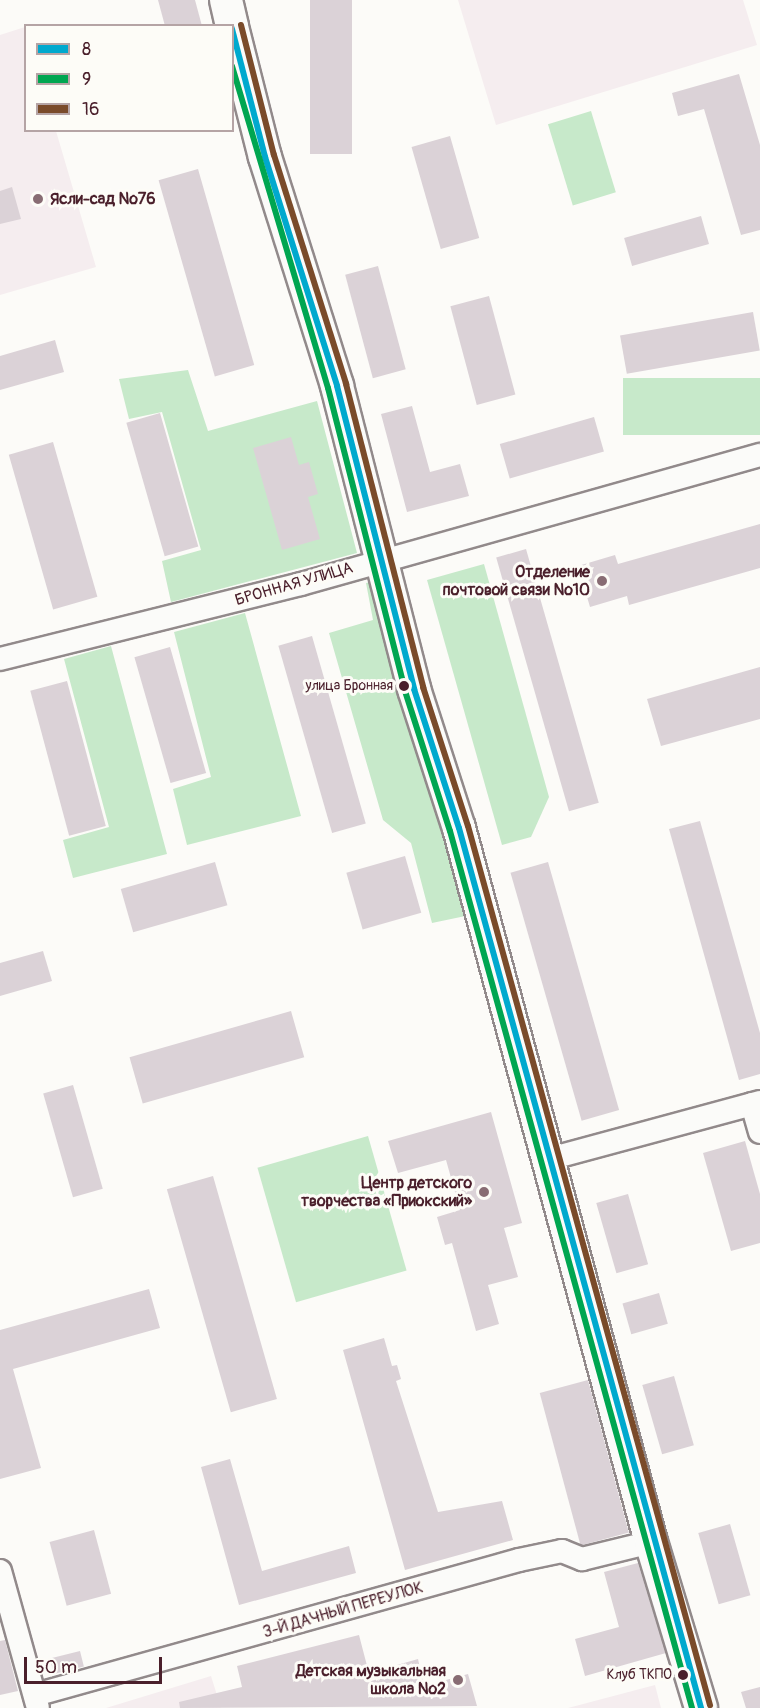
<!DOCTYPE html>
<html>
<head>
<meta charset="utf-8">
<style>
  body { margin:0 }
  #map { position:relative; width:760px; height:1708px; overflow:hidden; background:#fcfbf8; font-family:Pangolin,sans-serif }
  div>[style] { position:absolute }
  .built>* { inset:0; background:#f5edef }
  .green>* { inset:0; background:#c7e9ca; transform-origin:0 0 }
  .building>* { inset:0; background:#dbd2d7; transform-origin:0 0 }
  .roads { filter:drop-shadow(2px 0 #928a8b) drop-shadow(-2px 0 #928a8b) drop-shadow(0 2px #928a8b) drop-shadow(0 -2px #928a8b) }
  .street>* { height:22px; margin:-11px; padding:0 11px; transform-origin:11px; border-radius:11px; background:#fbfbf9 }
  .secondary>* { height:32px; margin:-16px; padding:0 16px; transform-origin:16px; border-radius:16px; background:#fbfbf9 }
  .bus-1>* { height:6px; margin:-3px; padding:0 3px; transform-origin:3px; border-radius:3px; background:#00a9ce }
  .bus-2>* { height:6px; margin:-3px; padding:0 3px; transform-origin:3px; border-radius:3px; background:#00a651 }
  .bus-3>* { height:6px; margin:-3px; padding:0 3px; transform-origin:3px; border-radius:3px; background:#7a4b2a }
  .dots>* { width:16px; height:16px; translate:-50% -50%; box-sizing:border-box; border:3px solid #fdfcf7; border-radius:50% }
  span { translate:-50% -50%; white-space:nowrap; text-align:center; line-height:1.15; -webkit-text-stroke:6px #fdfcf7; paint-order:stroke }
  .bus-label { font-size:14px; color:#4a1f2b }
  .right { translate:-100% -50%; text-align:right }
  .poi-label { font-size:16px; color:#4a1f2b; font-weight:700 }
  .left { translate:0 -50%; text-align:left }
  .street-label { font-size:16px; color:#4a1f2b }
  .legend { position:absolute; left:24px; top:24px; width:210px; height:108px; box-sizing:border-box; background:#fdfcf7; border:2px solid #b5a4a5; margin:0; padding:8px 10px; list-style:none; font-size:18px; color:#4a1f2b }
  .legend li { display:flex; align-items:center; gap:12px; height:30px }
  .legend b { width:30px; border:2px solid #b5a4a5 }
  .scale { position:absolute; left:24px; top:1657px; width:138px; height:27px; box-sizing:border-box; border:3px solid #4a1f2b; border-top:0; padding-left:8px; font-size:18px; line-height:21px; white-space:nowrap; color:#4a1f2b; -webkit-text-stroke:4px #fdfcf7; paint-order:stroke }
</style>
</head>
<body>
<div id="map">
  <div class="built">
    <div style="clip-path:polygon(458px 0,743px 0,757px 45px,496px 125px)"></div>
    <div style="clip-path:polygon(25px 27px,26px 130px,56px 131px,96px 267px,0 295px,0 35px)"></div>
    <div style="clip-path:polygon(211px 1676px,221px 1708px,106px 1708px)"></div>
    <div style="clip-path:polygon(655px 1685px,661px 1708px,568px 1708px)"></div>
  </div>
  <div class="green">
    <div style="left:591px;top:111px;width:85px;height:45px;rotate:73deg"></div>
    <div style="clip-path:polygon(188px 370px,208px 431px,317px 401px,357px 553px,171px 602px,162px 561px,201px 550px,162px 412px,129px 419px,119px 379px)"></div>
    <div style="left:760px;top:378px;width:57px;height:137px;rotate:90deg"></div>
    <div style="clip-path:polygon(484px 564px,549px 797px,531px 837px,502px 845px,427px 580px)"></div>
    <div style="clip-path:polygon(381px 579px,404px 664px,393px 680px,401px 707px,419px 717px,475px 914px,432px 923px,411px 843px,383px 820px,329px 633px,373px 620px,366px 583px)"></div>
    <div style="clip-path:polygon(245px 613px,301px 816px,187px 845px,173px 789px,211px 777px,174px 632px)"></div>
    <div style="clip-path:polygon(111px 646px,167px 854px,73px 878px,63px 840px,109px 827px,64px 659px)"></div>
    <div style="left:368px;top:1136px;width:140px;height:115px;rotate:74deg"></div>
  </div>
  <div class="building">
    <div style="clip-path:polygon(158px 0,195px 0,202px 26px,165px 26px)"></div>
    <div style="left:310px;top:0;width:42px;height:154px"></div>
    <div style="clip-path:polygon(739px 74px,760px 145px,760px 230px,741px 235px,704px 109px,678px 116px,672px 93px)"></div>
    <div style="left:450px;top:136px;width:106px;height:40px;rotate:74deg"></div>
    <div style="left:198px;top:169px;width:204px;height:41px;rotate:74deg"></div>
    <div style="clip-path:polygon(12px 187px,21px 219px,0 224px,0 191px)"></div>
    <div style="left:701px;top:216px;width:29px;height:80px;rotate:74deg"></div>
    <div style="left:378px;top:266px;width:107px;height:34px;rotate:75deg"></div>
    <div style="left:489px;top:296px;width:102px;height:40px;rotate:75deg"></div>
    <div style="left:753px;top:312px;width:39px;height:135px;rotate:80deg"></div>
    <div style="clip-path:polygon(55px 340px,64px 372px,0 390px,0 356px)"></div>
    <div style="clip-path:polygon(412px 406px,430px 472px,460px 464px,469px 496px,407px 512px,381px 414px)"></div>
    <div style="left:160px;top:413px;width:139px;height:35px;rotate:74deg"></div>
    <div style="left:594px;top:417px;width:36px;height:98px;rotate:74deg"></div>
    <div style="clip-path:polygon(291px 437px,299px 465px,309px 462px,318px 494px,308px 497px,320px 539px,282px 550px,253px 448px)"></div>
    <div style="left:53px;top:442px;width:161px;height:46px;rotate:74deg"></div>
    <div style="clip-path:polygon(760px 524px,760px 568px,629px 605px,627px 596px,590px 607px,578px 566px,615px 555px,618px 564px)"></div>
    <div style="left:526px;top:549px;width:264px;height:31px;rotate:74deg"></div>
    <div style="left:312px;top:636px;width:195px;height:35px;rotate:74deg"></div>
    <div style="left:170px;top:647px;width:131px;height:37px;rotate:74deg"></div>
    <div style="clip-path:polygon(760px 667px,760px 719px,661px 746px,647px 699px)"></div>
    <div style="left:67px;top:681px;width:150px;height:38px;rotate:75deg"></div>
    <div style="clip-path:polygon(700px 821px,760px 1033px,760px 1074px,739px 1080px,669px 829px)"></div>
    <div style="left:405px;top:856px;width:59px;height:61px;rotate:74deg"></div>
    <div style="left:215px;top:862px;width:45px;height:98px;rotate:74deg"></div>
    <div style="left:548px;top:862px;width:258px;height:39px;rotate:74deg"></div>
    <div style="clip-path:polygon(43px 951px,52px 981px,0 996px,0 963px)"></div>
    <div style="left:291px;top:1011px;width:48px;height:168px;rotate:74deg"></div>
    <div style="left:73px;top:1085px;width:108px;height:31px;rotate:74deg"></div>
    <div style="clip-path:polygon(491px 1112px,522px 1223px,504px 1228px,518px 1277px,488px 1285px,499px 1324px,476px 1331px,452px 1243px,445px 1245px,437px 1217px,460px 1210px,446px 1160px,398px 1173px,388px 1141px)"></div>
    <div style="clip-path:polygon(745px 1141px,760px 1194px,760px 1243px,731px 1251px,703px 1153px)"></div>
    <div style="left:213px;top:1176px;width:232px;height:48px;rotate:74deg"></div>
    <div style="left:628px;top:1194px;width:73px;height:33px;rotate:74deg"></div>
    <div style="clip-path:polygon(149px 1289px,160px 1328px,13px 1369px,41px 1468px,0 1479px,0 1330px)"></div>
    <div style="left:659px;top:1293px;width:32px;height:38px;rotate:74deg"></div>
    <div style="clip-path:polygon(384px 1338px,392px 1366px,397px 1365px,401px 1379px,396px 1381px,438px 1512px,502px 1501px,513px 1540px,405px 1570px,343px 1350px)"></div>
    <div style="left:674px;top:1376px;width:72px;height:33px;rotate:74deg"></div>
    <div style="left:588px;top:1380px;width:158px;height:50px;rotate:75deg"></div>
    <div style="clip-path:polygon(230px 1459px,262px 1571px,349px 1546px,356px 1573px,239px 1605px,201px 1467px)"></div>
    <div style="left:730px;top:1524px;width:74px;height:33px;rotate:74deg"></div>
    <div style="left:94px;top:1530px;width:66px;height:46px;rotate:75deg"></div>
    <div style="clip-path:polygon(638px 1563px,666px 1653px,585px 1676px,575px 1639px,619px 1627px,604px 1572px)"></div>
    <div style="clip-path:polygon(359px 1635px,371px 1681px,399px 1673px,397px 1665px,418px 1659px,424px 1686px,468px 1674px,477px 1706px,180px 1708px,179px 1702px,242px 1687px,237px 1666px)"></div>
    <div style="clip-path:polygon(5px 1640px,18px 1691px,0 1695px,0 1641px)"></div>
    <div style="left:80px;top:1651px;width:16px;height:31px;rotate:76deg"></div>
    <div style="clip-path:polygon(760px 1687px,760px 1708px,746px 1708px,741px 1692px)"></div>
  </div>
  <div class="roads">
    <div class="street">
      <div style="left:0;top:659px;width:310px;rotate:-14deg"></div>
      <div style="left:301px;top:584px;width:477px;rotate:-15.7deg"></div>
      <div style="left:752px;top:1104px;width:29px;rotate:74deg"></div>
      <div style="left:549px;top:1159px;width:219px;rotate:-15.1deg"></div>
      <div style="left:0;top:1571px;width:142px;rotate:74.5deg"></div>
      <div style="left:35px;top:1695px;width:502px;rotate:-15.59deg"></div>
      <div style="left:519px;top:1560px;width:44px;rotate:-11.8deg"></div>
      <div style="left:562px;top:1551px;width:22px;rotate:22deg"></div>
      <div style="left:582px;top:1559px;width:71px;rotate:-13.8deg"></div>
    </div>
    <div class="secondary">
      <div style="left:226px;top:0;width:27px;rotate:77deg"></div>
      <div style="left:232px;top:27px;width:134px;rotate:75.8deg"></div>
      <div style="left:265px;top:157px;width:240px;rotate:72.5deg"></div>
      <div style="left:337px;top:386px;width:313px;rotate:75.7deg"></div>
      <div style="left:414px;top:689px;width:146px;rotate:72.1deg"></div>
      <div style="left:459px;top:828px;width:739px;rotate:74.95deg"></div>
      <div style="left:651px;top:1542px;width:173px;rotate:73.2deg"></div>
    </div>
  </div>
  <div class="bus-1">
    <div style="left:232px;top:29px;width:132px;rotate:75.5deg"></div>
    <div style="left:265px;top:157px;width:240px;rotate:72.5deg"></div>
    <div style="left:337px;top:386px;width:313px;rotate:75.7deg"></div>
    <div style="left:414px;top:689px;width:146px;rotate:72.1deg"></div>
    <div style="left:459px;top:828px;width:913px;rotate:74.62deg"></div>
  </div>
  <div class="bus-2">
    <div style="left:232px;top:66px;width:336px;rotate:73.4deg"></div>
    <div style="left:328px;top:388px;width:313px;rotate:75.7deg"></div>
    <div style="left:405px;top:691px;width:147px;rotate:72.2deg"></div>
    <div style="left:450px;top:831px;width:910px;rotate:74.57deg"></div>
  </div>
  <div class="bus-3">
    <div style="left:241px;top:25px;width:134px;rotate:75.8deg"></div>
    <div style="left:274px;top:155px;width:240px;rotate:72.5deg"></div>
    <div style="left:346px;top:384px;width:313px;rotate:75.7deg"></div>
    <div style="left:423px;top:687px;width:146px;rotate:72.1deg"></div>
    <div style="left:468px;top:826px;width:912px;rotate:74.61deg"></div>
  </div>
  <div class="dots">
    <div style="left:38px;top:199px;background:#886c73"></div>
    <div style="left:602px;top:581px;background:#886c73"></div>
    <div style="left:404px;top:686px;background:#4a1f2b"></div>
    <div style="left:484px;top:1192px;background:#886c73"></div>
    <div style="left:683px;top:1675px;background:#4a1f2b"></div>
    <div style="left:458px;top:1680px;background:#886c73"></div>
  </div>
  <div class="bus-label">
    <span class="right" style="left:393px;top:686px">улица Бронная</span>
    <span class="right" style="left:672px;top:1675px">Клуб ТКПО</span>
  </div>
  <div class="poi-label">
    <span class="left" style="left:50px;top:199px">Ясли-сад №76</span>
    <span class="right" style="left:590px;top:581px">Отделение<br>почтовой связи №10</span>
    <span class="right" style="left:472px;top:1192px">Центр детского<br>творчества «Приокский»</span>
    <span class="right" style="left:446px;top:1680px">Детская музыкальная<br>школа №2</span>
  </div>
  <div class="street-label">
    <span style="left:294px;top:584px;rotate:-16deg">БРОННАЯ УЛИЦА</span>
    <span style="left:343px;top:1610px;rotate:-16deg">3-Й ДАЧНЫЙ ПЕРЕУЛОК</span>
  </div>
  <ul class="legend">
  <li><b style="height:8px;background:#00a9ce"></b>8</li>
  <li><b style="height:8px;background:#00a651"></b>9</li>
  <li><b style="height:8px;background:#7a4b2a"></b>16</li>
  </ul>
  <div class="scale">50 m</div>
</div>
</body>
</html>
